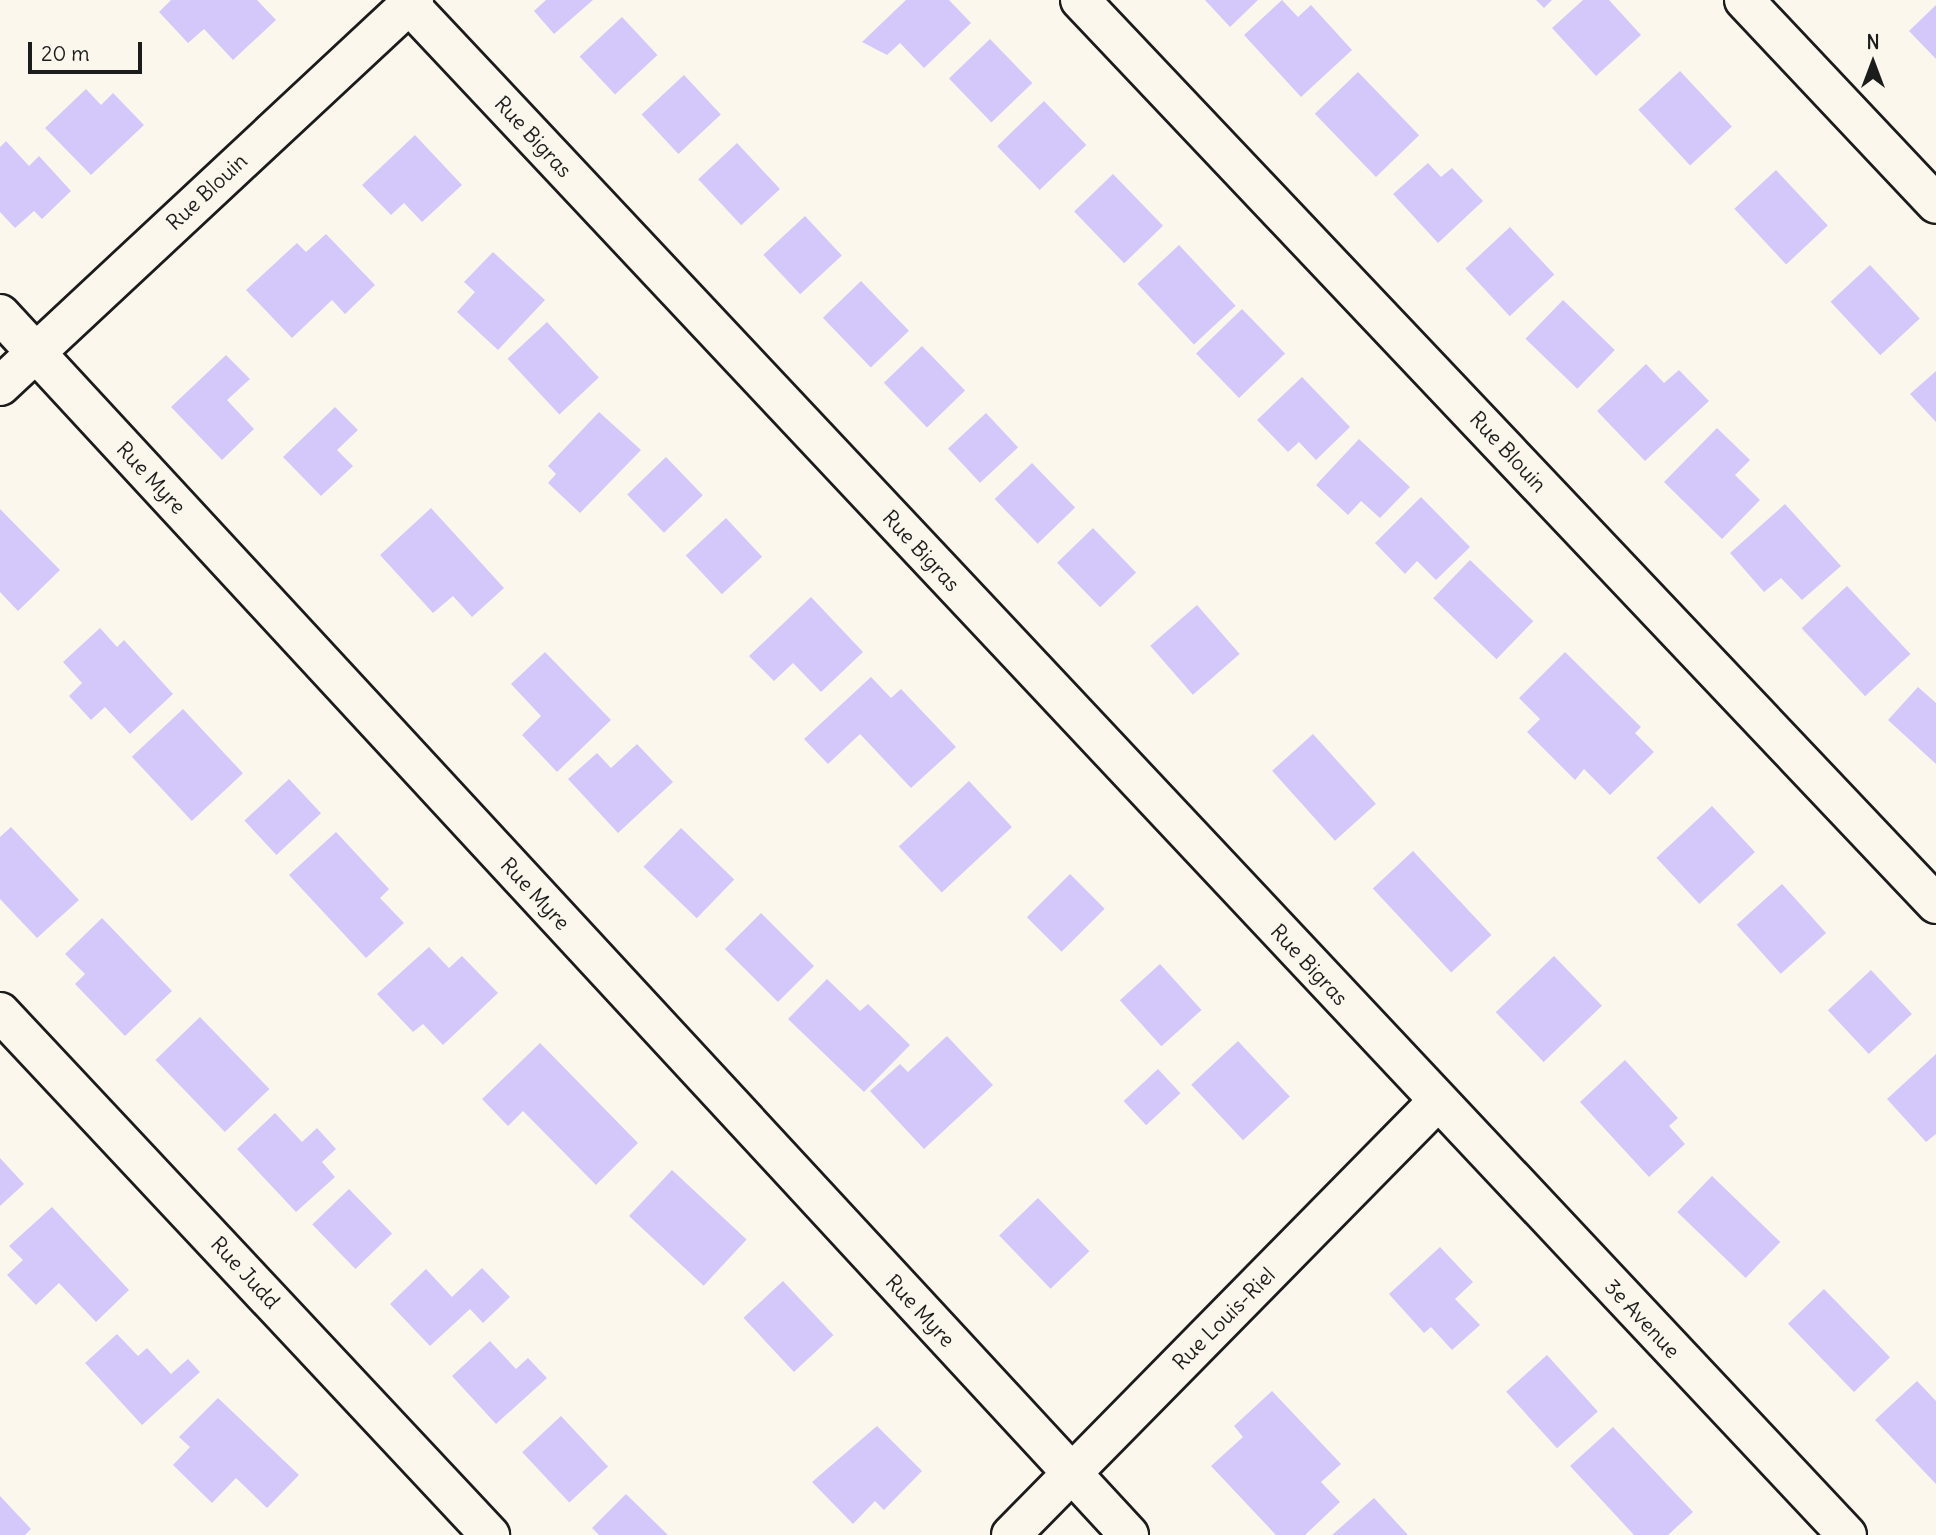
<!DOCTYPE html>
<html>
<head>
<meta charset="utf-8">
<style>
  body { margin:0 }
  #map { position:relative; width:1936px; height:1535px; overflow:hidden; background:#fbf7ec; font-family:Delius,sans-serif }
  div>[style] { position:absolute }
  .building>* { inset:0; background:#d4c8fa; transform-origin:0 0 }
  .roads { filter:drop-shadow(2px 0 #1c1c1c) drop-shadow(-2px 0 #1c1c1c) drop-shadow(0 2px #1c1c1c) drop-shadow(0 -2px #1c1c1c) }
  .minor>* { height:38px; margin:-19px; padding:0 19px; transform-origin:19px; border-radius:19px; background:#fbf7ec }
  span { translate:-50% -50%; white-space:nowrap; text-align:center; line-height:1.15; -webkit-text-stroke:5px #fbf7ec; paint-order:stroke }
  .street-label { font-size:21px; color:#1c1c1c }
  .north { position:absolute; left:1838px; top:28px; width:70px; height:70px; -webkit-text-stroke:5px #fbf7ec; paint-order:stroke; rotate:0deg; font-size:19px; font-weight:700; line-height:28px; text-align:center; color:#1c1c1c }
  .north::after { content:''; display:block; margin:auto; width:24px; height:32px; background:#1c1c1c; clip-path:polygon(50% 0,100% 100%,50% 72%,0 100%) }
  .scale { position:absolute; left:28px; top:42px; width:114px; height:32px; box-sizing:border-box; border:4px solid #1c1c1c; border-top:0; padding-left:9px; font-size:21px; line-height:24px; white-space:nowrap; color:#1c1c1c; -webkit-text-stroke:5px #fbf7ec; paint-order:stroke }
</style>
</head>
<body>
<div id="map">
  <div class="building">
    <div style="clip-path:polygon(171px 0,257px 0,276px 20px,233px 60px,204px 29px,188px 43px,159px 12px)"></div>
    <div style="clip-path:polygon(546px 0,593px 0,554px 34px,534px 11px)"></div>
    <div style="clip-path:polygon(906px 0,949px 0,971px 23px,924px 68px,900px 43px,887px 55px,862px 42px)"></div>
    <div style="clip-path:polygon(1205px 0,1258px 0,1230px 27px)"></div>
    <div style="clip-path:polygon(1282px 0,1298px 17px,1311px 5px,1352px 50px,1301px 97px,1244px 35px)"></div>
    <div style="clip-path:polygon(1536px 0,1552px 0,1544px 8px)"></div>
    <div style="clip-path:polygon(1583px 0,1609px 0,1641px 35px,1596px 76px,1552px 28px)"></div>
    <div style="clip-path:polygon(1936px 5px,1936px 59px,1909px 31px)"></div>
    <div style="left:622px;top:17px;width:52px;height:58px;rotate:47deg"></div>
    <div style="left:990px;top:39px;width:61px;height:57px;rotate:46deg"></div>
    <div style="left:1680px;top:71px;width:76px;height:57px;rotate:47deg"></div>
    <div style="left:1358px;top:72px;width:88px;height:60px;rotate:46deg"></div>
    <div style="left:684px;top:75px;width:54px;height:58px;rotate:47deg"></div>
    <div style="clip-path:polygon(86px 89px,101px 105px,113px 93px,144px 125px,91px 175px,45px 128px)"></div>
    <div style="left:1044px;top:101px;width:61px;height:65px;rotate:46deg"></div>
    <div style="clip-path:polygon(415px 135px,462px 185px,422px 222px,404px 203px,391px 215px,362px 185px)"></div>
    <div style="clip-path:polygon(6px 141px,29px 166px,39px 156px,71px 191px,42px 219px,34px 211px,15px 228px,0 212px,0 147px)"></div>
    <div style="left:737px;top:143px;width:63px;height:53px;rotate:47deg"></div>
    <div style="clip-path:polygon(1428px 163px,1441px 177px,1452px 168px,1483px 201px,1438px 243px,1393px 194px)"></div>
    <div style="left:1776px;top:170px;width:76px;height:57px;rotate:47deg"></div>
    <div style="left:1113px;top:174px;width:72px;height:54px;rotate:46deg"></div>
    <div style="left:805px;top:216px;width:54px;height:57px;rotate:47deg"></div>
    <div style="left:1510px;top:227px;width:65px;height:61px;rotate:47deg"></div>
    <div style="clip-path:polygon(326px 234px,375px 285px,345px 314px,332px 300px,292px 338px,246px 290px,297px 243px,306px 252px)"></div>
    <div style="left:1179px;top:245px;width:83px;height:57px;rotate:47deg"></div>
    <div style="clip-path:polygon(493px 252px,545px 300px,498px 350px,457px 312px,475px 292px,464px 282px)"></div>
    <div style="left:1870px;top:265px;width:73px;height:54px;rotate:47deg"></div>
    <div style="left:861px;top:281px;width:69px;height:53px;rotate:46deg"></div>
    <div style="left:1563px;top:300px;width:72px;height:54px;rotate:44deg"></div>
    <div style="left:1242px;top:309px;width:62px;height:64px;rotate:46deg"></div>
    <div style="left:547px;top:322px;width:76px;height:54px;rotate:47deg"></div>
    <div style="left:922px;top:346px;width:62px;height:53px;rotate:46deg"></div>
    <div style="clip-path:polygon(226px 355px,250px 379px,227px 400px,254px 429px,222px 460px,171px 407px)"></div>
    <div style="clip-path:polygon(1646px 364px,1664px 383px,1679px 370px,1709px 401px,1645px 461px,1597px 411px)"></div>
    <div style="clip-path:polygon(1936px 371px,1936px 422px,1910px 394px)"></div>
    <div style="clip-path:polygon(1302px 377px,1350px 427px,1316px 460px,1299px 442px,1288px 452px,1257px 420px)"></div>
    <div style="clip-path:polygon(335px 407px,358px 430px,337px 450px,353px 466px,321px 496px,283px 457px)"></div>
    <div style="clip-path:polygon(599px 412px,641px 450px,580px 513px,548px 483px,556px 474px,548px 466px)"></div>
    <div style="left:986px;top:413px;width:47px;height:52px;rotate:47deg"></div>
    <div style="clip-path:polygon(1717px 428px,1750px 460px,1735px 475px,1760px 500px,1722px 539px,1664px 482px)"></div>
    <div style="clip-path:polygon(1359px 439px,1410px 487px,1380px 518px,1361px 501px,1348px 515px,1316px 485px)"></div>
    <div style="left:666px;top:457px;width:53px;height:54px;rotate:46deg"></div>
    <div style="left:1032px;top:463px;width:62px;height:52px;rotate:46deg"></div>
    <div style="clip-path:polygon(1421px 497px,1470px 547px,1436px 580px,1417px 561px,1405px 574px,1375px 543px)"></div>
    <div style="clip-path:polygon(1785px 504px,1841px 566px,1802px 600px,1781px 578px,1764px 592px,1730px 553px)"></div>
    <div style="clip-path:polygon(431px 508px,504px 588px,472px 617px,453px 596px,433px 613px,380px 555px)"></div>
    <div style="clip-path:polygon(0 509px,60px 570px,18px 611px,0 592px)"></div>
    <div style="left:726px;top:518px;width:53px;height:55px;rotate:47deg"></div>
    <div style="left:1093px;top:528px;width:62px;height:50px;rotate:46deg"></div>
    <div style="left:1470px;top:560px;width:88px;height:53px;rotate:44deg"></div>
    <div style="left:1847px;top:586px;width:93px;height:62px;rotate:47deg"></div>
    <div style="clip-path:polygon(811px 597px,863px 652px,821px 692px,793px 663px,774px 681px,749px 656px)"></div>
    <div style="left:1197px;top:605px;width:65px;height:62px;rotate:49deg"></div>
    <div style="clip-path:polygon(100px 628px,117px 647px,124px 640px,173px 694px,130px 734px,105px 707px,91px 720px,69px 696px,82px 683px,63px 662px)"></div>
    <div style="clip-path:polygon(545px 652px,611px 720px,557px 772px,522px 735px,541px 716px,511px 684px)"></div>
    <div style="clip-path:polygon(1565px 652px,1641px 727px,1635px 733px,1654px 752px,1610px 795px,1584px 769px,1575px 780px,1527px 732px,1540px 719px,1519px 698px)"></div>
    <div style="clip-path:polygon(871px 677px,891px 698px,901px 689px,956px 747px,911px 788px,860px 734px,828px 764px,804px 739px)"></div>
    <div style="clip-path:polygon(1918px 687px,1936px 703px,1936px 764px,1888px 720px)"></div>
    <div style="left:183px;top:709px;width:88px;height:70px;rotate:47deg"></div>
    <div style="left:1313px;top:734px;width:94px;height:55px;rotate:48deg"></div>
    <div style="clip-path:polygon(637px 744px,673px 782px,618px 833px,568px 779px,597px 753px,611px 768px)"></div>
    <div style="left:289px;top:779px;width:47px;height:61px;rotate:47deg"></div>
    <div style="left:969px;top:781px;width:63px;height:96px;rotate:47deg"></div>
    <div style="left:1712px;top:806px;width:63px;height:76px;rotate:47deg"></div>
    <div style="clip-path:polygon(11px 827px,79px 900px,37px 938px,0 899px,0 837px)"></div>
    <div style="left:681px;top:828px;width:74px;height:54px;rotate:44deg"></div>
    <div style="clip-path:polygon(336px 832px,389px 889px,380px 898px,404px 923px,366px 958px,289px 875px)"></div>
    <div style="left:1413px;top:851px;width:115px;height:55px;rotate:47deg"></div>
    <div style="left:1070px;top:874px;width:49px;height:61px;rotate:45deg"></div>
    <div style="left:1782px;top:884px;width:66px;height:61px;rotate:48deg"></div>
    <div style="left:761px;top:913px;width:75px;height:51px;rotate:45deg"></div>
    <div style="clip-path:polygon(102px 918px,172px 991px,125px 1036px,75px 984px,85px 974px,65px 954px)"></div>
    <div style="clip-path:polygon(429px 947px,449px 968px,462px 956px,498px 993px,443px 1045px,423px 1024px,413px 1032px,377px 994px)"></div>
    <div style="left:1554px;top:956px;width:69px;height:81px;rotate:46deg"></div>
    <div style="left:1160px;top:964px;width:62px;height:54px;rotate:48deg"></div>
    <div style="left:1871px;top:970px;width:60px;height:59px;rotate:47deg"></div>
    <div style="clip-path:polygon(827px 979px,860px 1011px,868px 1004px,910px 1045px,864px 1092px,788px 1019px)"></div>
    <div style="left:200px;top:1017px;width:100px;height:62px;rotate:46deg"></div>
    <div style="clip-path:polygon(947px 1036px,993px 1085px,924px 1149px,870px 1091px,900px 1064px,908px 1072px)"></div>
    <div style="left:1238px;top:1041px;width:76px;height:64px;rotate:47deg"></div>
    <div style="clip-path:polygon(540px 1043px,638px 1143px,596px 1185px,523px 1111px,508px 1126px,482px 1099px)"></div>
    <div style="clip-path:polygon(1936px 1054px,1936px 1134px,1926px 1142px,1887px 1099px)"></div>
    <div style="clip-path:polygon(1625px 1060px,1678px 1118px,1669px 1126px,1685px 1144px,1649px 1177px,1580px 1102px)"></div>
    <div style="left:1158px;top:1069px;width:33px;height:47px;rotate:47deg"></div>
    <div style="clip-path:polygon(275px 1113px,302px 1142px,317px 1128px,336px 1149px,322px 1162px,335px 1177px,296px 1212px,237px 1149px)"></div>
    <div style="clip-path:polygon(0 1158px,24px 1184px,0 1206px)"></div>
    <div style="left:672px;top:1170px;width:102px;height:63px;rotate:43deg"></div>
    <div style="left:1712px;top:1176px;width:95px;height:50px;rotate:44deg"></div>
    <div style="left:349px;top:1189px;width:62px;height:51px;rotate:46deg"></div>
    <div style="left:1038px;top:1198px;width:74px;height:54px;rotate:46deg"></div>
    <div style="clip-path:polygon(52px 1207px,129px 1290px,96px 1322px,59px 1283px,36px 1305px,7px 1275px,23px 1260px,9px 1246px)"></div>
    <div style="clip-path:polygon(1440px 1247px,1473px 1282px,1455px 1299px,1480px 1325px,1452px 1350px,1431px 1327px,1424px 1333px,1389px 1294px)"></div>
    <div style="clip-path:polygon(482px 1268px,510px 1297px,483px 1323px,470px 1309px,430px 1346px,390px 1304px,426px 1269px,452px 1297px)"></div>
    <div style="left:783px;top:1281px;width:74px;height:54px;rotate:47deg"></div>
    <div style="left:1824px;top:1289px;width:95px;height:50px;rotate:46deg"></div>
    <div style="clip-path:polygon(117px 1334px,138px 1356px,147px 1348px,171px 1374px,188px 1359px,200px 1372px,142px 1425px,85px 1363px)"></div>
    <div style="clip-path:polygon(490px 1341px,516px 1369px,528px 1358px,547px 1378px,496px 1424px,452px 1376px)"></div>
    <div style="left:1547px;top:1355px;width:76px;height:55px;rotate:48deg"></div>
    <div style="clip-path:polygon(1917px 1381px,1936px 1401px,1936px 1484px,1875px 1420px)"></div>
    <div style="clip-path:polygon(1272px 1391px,1341px 1464px,1321px 1482px,1340px 1502px,1305px 1535px,1276px 1535px,1211px 1466px,1243px 1437px,1234px 1426px)"></div>
    <div style="clip-path:polygon(218px 1398px,299px 1475px,267px 1508px,236px 1478px,212px 1503px,173px 1465px,190px 1447px,179px 1437px)"></div>
    <div style="left:561px;top:1416px;width:69px;height:53px;rotate:47deg"></div>
    <div style="clip-path:polygon(877px 1426px,922px 1471px,884px 1510px,875px 1501px,853px 1524px,812px 1482px)"></div>
    <div style="clip-path:polygon(1613px 1427px,1693px 1512px,1668px 1535px,1634px 1535px,1570px 1466px)"></div>
    <div style="clip-path:polygon(626px 1494px,668px 1535px,599px 1535px,592px 1528px)"></div>
    <div style="clip-path:polygon(0 1496px,31px 1529px,25px 1535px,0 1535px)"></div>
    <div style="clip-path:polygon(1374px 1498px,1408px 1535px,1332px 1535px)"></div>
  </div>
  <div class="roads">
    <div class="minor">
      <div style="left:405px;top:0;width:2106px;rotate:46.79deg"></div>
      <div style="left:1080px;top:0;width:1245px;rotate:46.56deg"></div>
      <div style="left:1744px;top:0;width:280px;rotate:46.7deg"></div>
      <div style="left:0;top:314px;width:1663px;rotate:47.24deg"></div>
      <div style="left:0;top:386px;width:566px;rotate:-43deg"></div>
      <div style="left:0;top:1012px;width:717px;rotate:46.87deg"></div>
      <div style="left:1011px;top:1535px;width:607px;rotate:-45.47deg"></div>
    </div>
  </div>
  <div class="street-label">
    <span style="left:533px;top:137px;rotate:47deg">Rue Bigras</span>
    <span style="left:207px;top:192px;rotate:-43deg">Rue Blouin</span>
    <span style="left:1508px;top:452px;rotate:47deg">Rue Blouin</span>
    <span style="left:151px;top:478px;rotate:47deg">Rue Myre</span>
    <span style="left:921px;top:551px;rotate:47deg">Rue Bigras</span>
    <span style="left:535px;top:894px;rotate:47deg">Rue Myre</span>
    <span style="left:1309px;top:965px;rotate:47deg">Rue Bigras</span>
    <span style="left:245px;top:1273px;rotate:47deg">Rue Judd</span>
    <span style="left:920px;top:1311px;rotate:47deg">Rue Myre</span>
    <span style="left:1224px;top:1319px;rotate:-45deg">Rue Louis-Riel</span>
    <span style="left:1642px;top:1319px;rotate:47deg">3e Avenue</span>
  </div>
  <div class="north">N</div>
  <div class="scale">20 m</div>
</div>
</body>
</html>
